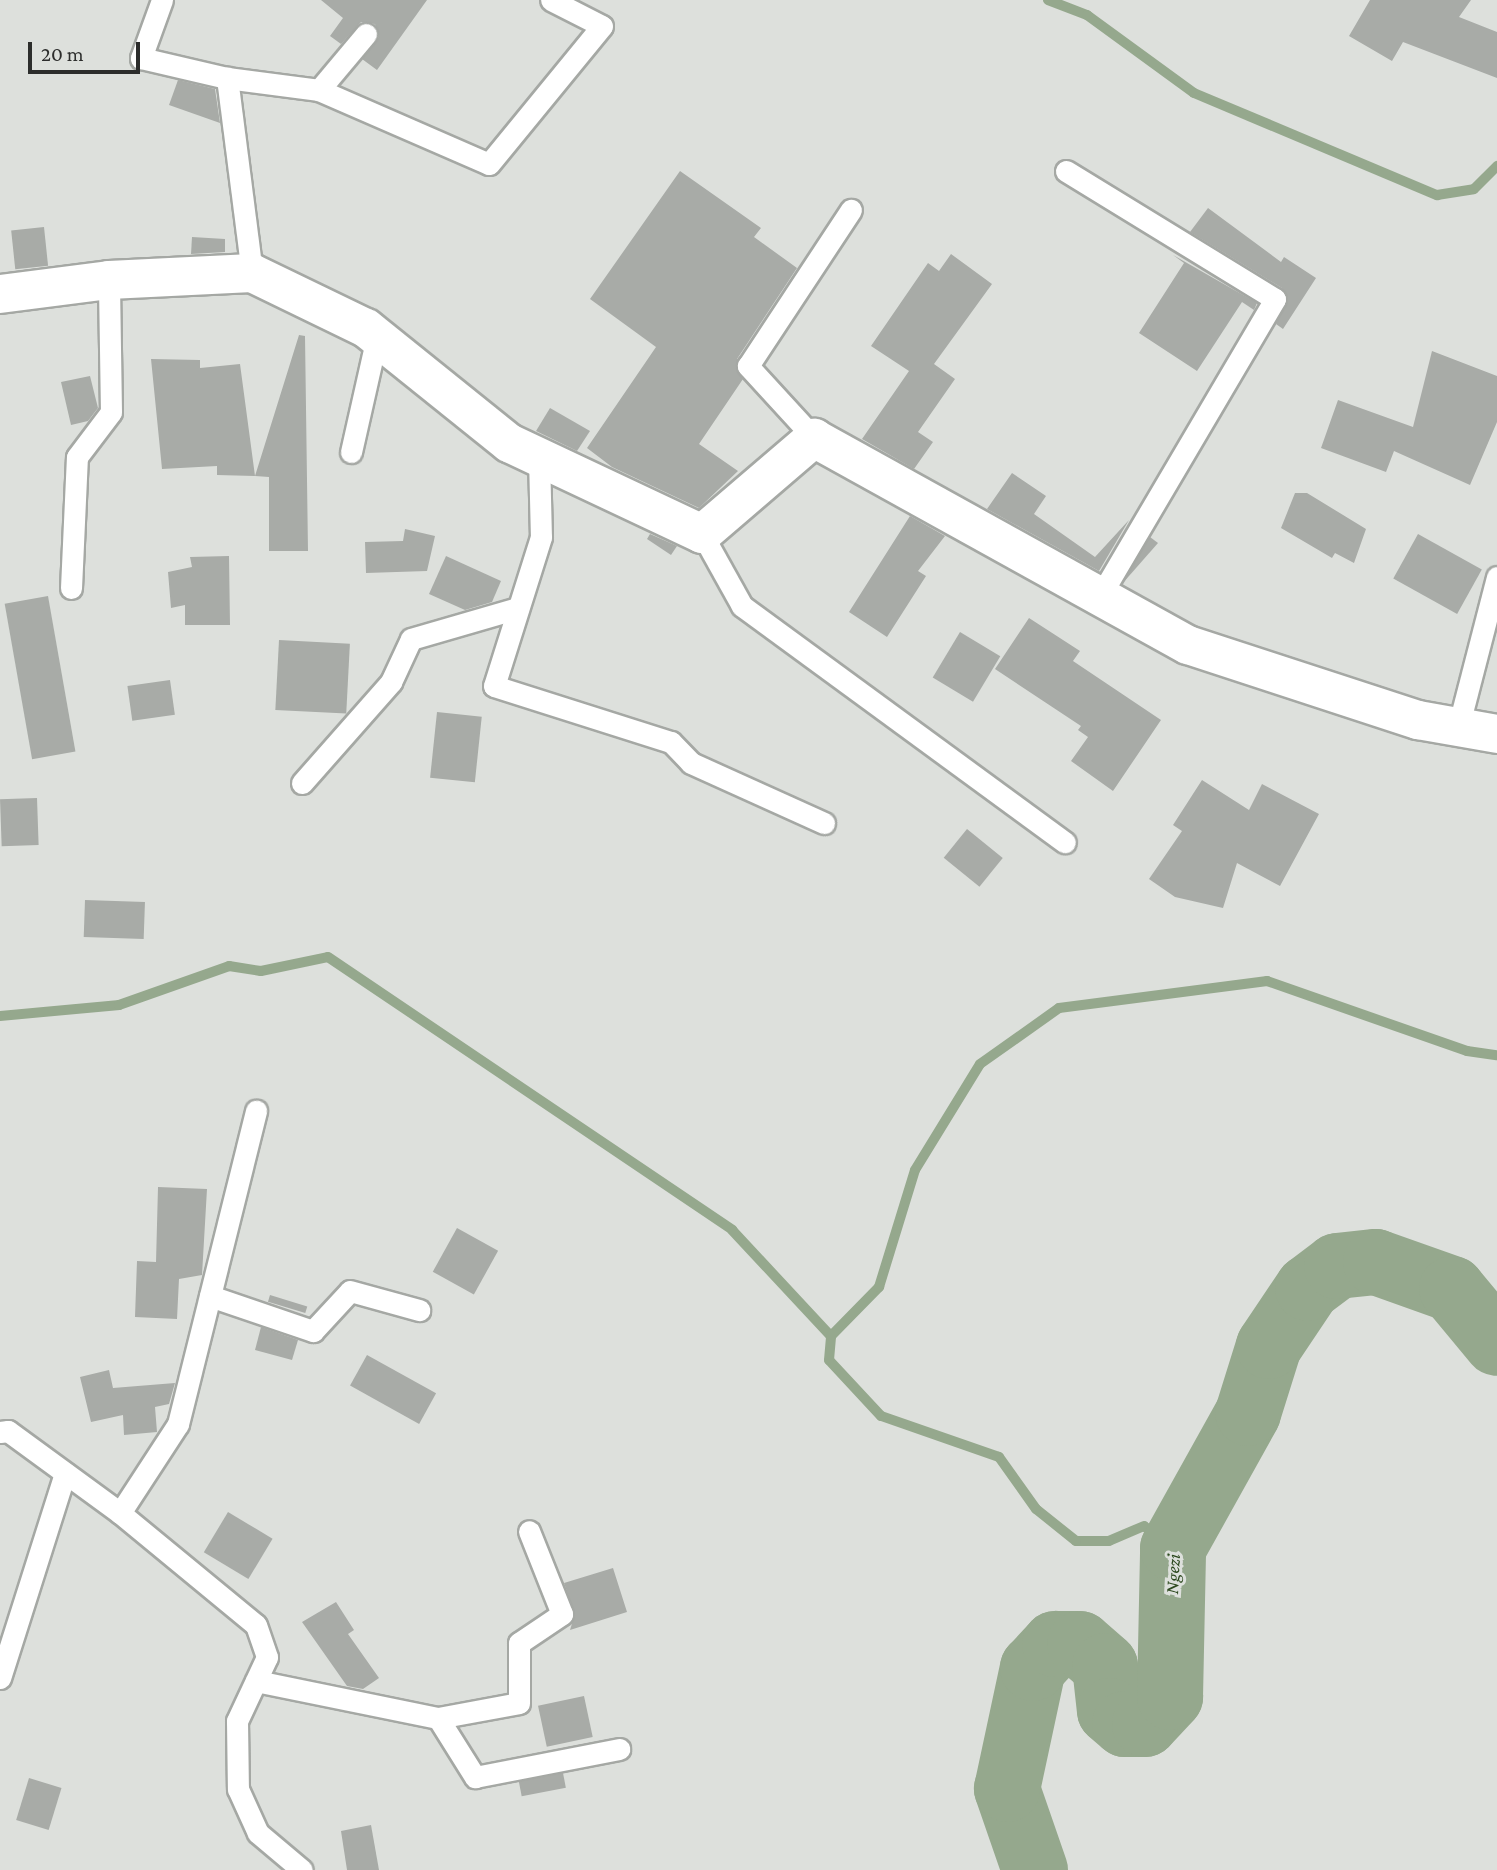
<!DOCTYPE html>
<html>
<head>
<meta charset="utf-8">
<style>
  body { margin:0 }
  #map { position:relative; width:1497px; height:1870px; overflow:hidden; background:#dde0dc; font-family:"Crimson Pro",serif }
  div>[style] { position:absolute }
  .stream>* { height:10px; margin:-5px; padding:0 5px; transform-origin:5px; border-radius:5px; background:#95a88d }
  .river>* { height:66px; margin:-33px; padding:0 33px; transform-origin:33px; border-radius:33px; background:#95a88d }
  .building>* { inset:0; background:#a8aba7; transform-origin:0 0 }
  .roads { filter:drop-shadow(2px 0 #a5a8a4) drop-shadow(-2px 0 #a5a8a4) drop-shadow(0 2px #a5a8a4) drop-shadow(0 -2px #a5a8a4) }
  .lane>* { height:21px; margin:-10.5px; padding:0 10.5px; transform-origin:10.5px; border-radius:10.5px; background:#fff }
  .street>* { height:38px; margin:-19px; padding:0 19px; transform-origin:19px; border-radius:19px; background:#fff }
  span { translate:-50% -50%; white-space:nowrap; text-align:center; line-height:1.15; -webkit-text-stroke:6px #dde0dc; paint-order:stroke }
  .water-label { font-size:19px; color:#2d491f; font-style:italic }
  .scale { position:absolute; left:28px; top:42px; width:112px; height:32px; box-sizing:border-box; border:4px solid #2c2d2c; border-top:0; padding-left:9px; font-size:21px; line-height:24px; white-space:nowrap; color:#2c2d2c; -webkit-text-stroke:5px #dde0dc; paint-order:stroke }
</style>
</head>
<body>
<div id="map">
  <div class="stream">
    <div style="left:1048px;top:0;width:42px;rotate:21deg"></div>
    <div style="left:1087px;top:15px;width:132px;rotate:36.1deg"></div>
    <div style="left:1194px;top:93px;width:264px;rotate:22.8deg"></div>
    <div style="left:1437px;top:195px;width:37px;rotate:-9deg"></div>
    <div style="left:1474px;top:189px;width:33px;rotate:-45deg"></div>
    <div style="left:0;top:1016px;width:120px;rotate:-5.3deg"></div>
    <div style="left:119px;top:1005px;width:117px;rotate:-19.5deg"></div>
    <div style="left:229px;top:966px;width:32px;rotate:9deg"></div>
    <div style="left:261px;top:971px;width:68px;rotate:-11.8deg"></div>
    <div style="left:328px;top:957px;width:488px;rotate:34deg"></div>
    <div style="left:732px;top:1230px;width:145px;rotate:47deg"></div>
    <div style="left:1173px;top:1548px;width:36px;rotate:-143deg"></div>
    <div style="left:1144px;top:1526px;width:38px;rotate:157deg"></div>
    <div style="left:1109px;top:1541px;width:33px;rotate:180deg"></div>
    <div style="left:1076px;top:1541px;width:51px;rotate:-141.3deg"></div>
    <div style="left:1036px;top:1509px;width:64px;rotate:-125.4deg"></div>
    <div style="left:999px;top:1457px;width:125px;rotate:-160.8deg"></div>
    <div style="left:881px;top:1416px;width:76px;rotate:-132.9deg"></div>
    <div style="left:829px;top:1360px;width:24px;rotate:-85deg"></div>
    <div style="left:831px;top:1336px;width:69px;rotate:-45.6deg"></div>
    <div style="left:879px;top:1287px;width:122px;rotate:-72.9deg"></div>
    <div style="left:915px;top:1170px;width:124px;rotate:-58.5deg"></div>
    <div style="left:980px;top:1064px;width:97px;rotate:-35.3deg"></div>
    <div style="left:1059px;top:1008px;width:210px;rotate:-7.4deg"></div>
    <div style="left:1267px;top:981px;width:212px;rotate:19.3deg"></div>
    <div style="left:1467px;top:1051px;width:30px;rotate:8deg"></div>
  </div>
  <div class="river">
    <div style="left:1035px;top:1870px;width:86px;rotate:-109.1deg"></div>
    <div style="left:1007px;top:1789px;width:124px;rotate:-77.9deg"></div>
    <div style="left:1033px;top:1668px;width:33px;rotate:-47deg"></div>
    <div style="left:1055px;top:1644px;width:25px"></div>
    <div style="left:1080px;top:1644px;width:33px;rotate:41deg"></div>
    <div style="left:1105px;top:1666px;width:45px;rotate:83.7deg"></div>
    <div style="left:1110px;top:1711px;width:20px;rotate:41deg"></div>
    <div style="left:1125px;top:1724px;width:20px"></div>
    <div style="left:1145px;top:1724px;width:37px;rotate:-47deg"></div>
    <div style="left:1170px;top:1697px;width:149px;rotate:-88.8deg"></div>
    <div style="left:1173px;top:1548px;width:154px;rotate:-60.9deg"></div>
    <div style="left:1248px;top:1413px;width:70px;rotate:-72.6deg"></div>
    <div style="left:1269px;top:1346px;width:70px;rotate:-56.1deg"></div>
    <div style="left:1308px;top:1288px;width:36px;rotate:-37deg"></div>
    <div style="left:1337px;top:1266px;width:39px;rotate:-6deg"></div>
    <div style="left:1376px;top:1262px;width:81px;rotate:19.6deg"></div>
    <div style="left:1452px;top:1289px;width:70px;rotate:50.2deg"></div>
  </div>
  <div class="building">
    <div style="clip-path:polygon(321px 0,427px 0,377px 70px,362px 59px,379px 37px,375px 24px,361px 22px,341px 44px,330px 36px,343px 18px)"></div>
    <div style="clip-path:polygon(1370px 0,1471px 0,1459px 17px,1497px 32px,1497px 78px,1403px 42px,1392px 61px,1349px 36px)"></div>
    <div style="clip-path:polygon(178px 80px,215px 89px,220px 123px,169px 105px)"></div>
    <div style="clip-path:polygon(680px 171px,761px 228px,754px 237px,797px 268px,737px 359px,743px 379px,699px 444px,738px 471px,699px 508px,612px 467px,587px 448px,656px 347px,590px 299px)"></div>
    <div style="clip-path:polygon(1208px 208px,1281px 262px,1284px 257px,1316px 278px,1283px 329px,1276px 324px,1288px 300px,1282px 288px,1190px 232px)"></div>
    <div style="left:44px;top:227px;width:39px;height:33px;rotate:84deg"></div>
    <div style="clip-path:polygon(192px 237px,225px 239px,225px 252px,191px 254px)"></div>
    <div style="clip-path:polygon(951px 254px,992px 284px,934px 364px,955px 379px,918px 432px,933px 442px,914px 469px,862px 439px,909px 371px,871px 346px,928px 263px,939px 271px)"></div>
    <div style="clip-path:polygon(1173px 255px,1257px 303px,1254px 310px,1242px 302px,1197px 371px,1139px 333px,1184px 263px)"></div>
    <div style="clip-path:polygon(299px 335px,305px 336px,308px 551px,269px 551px,269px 477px,255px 476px)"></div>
    <div style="clip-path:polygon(1432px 351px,1497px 376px,1497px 422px,1470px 485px,1394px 451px,1386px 472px,1321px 448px,1338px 400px,1413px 427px)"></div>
    <div style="clip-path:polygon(151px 359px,200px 360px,200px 368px,240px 364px,255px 476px,217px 475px,217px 466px,162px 469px)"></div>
    <div style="clip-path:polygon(90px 376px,98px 408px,88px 421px,71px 425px,61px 382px)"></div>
    <div style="clip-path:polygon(550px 408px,590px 431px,577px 451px,536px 431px)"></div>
    <div style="clip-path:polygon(1012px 473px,1046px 496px,1034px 514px,1095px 557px,1129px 520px,1099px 571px,987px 509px)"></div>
    <div style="clip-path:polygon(1295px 493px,1307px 493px,1366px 529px,1354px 563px,1335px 553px,1332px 558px,1281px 528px)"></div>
    <div style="clip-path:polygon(910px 516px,945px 536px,918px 571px,926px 576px,887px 637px,849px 612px)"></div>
    <div style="clip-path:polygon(405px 529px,435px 536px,427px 571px,366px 573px,365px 542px,403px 541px)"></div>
    <div style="clip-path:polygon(650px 534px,677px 546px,671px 555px,647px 539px)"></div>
    <div style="left:1418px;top:534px;width:73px;height:51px;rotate:29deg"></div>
    <div style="clip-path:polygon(1150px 537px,1158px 543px,1122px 584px)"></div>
    <div style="clip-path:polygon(229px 556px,230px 625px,185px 625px,185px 605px,171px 608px,168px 572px,192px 567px,190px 557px)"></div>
    <div style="clip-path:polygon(446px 556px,501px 581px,492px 602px,465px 610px,429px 594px)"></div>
    <div style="left:48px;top:596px;width:158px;height:44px;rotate:80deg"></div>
    <div style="clip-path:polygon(1029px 618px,1080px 651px,1073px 661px,1161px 720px,1113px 791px,1071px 761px,1088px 737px,1078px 730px,1081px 726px,995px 669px)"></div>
    <div style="left:960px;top:632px;width:47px;height:53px;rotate:31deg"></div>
    <div style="left:279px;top:640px;width:71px;height:70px;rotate:3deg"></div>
    <div style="left:170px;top:680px;width:35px;height:43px;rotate:82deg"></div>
    <div style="left:437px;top:712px;width:45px;height:66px;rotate:6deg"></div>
    <div style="clip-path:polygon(1202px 780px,1249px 810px,1262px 784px,1319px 814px,1280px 886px,1237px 863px,1223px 908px,1175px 897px,1149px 879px,1182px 831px,1173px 825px)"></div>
    <div style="left:37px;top:798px;width:47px;height:37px;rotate:88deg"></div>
    <div style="left:967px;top:829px;width:46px;height:37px;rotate:39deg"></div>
    <div style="left:85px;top:900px;width:60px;height:37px;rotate:2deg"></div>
    <div style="clip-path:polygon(158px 1187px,207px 1189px,202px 1275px,179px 1279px,177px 1319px,135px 1317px,137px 1261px,156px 1262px)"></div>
    <div style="left:457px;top:1228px;width:47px;height:50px;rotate:29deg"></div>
    <div style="left:270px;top:1295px;width:39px;height:7px;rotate:17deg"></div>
    <div style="clip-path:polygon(261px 1327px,298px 1340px,292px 1360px,255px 1350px)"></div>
    <div style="left:367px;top:1355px;width:79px;height:35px;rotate:29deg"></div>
    <div style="clip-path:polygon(109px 1370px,113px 1388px,175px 1383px,169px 1404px,155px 1407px,157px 1432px,124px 1435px,123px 1415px,91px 1422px,80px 1377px)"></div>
    <div style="left:228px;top:1512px;width:52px;height:47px;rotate:31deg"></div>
    <div style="clip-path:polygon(613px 1568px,627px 1612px,570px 1630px,575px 1614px,564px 1583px)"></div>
    <div style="clip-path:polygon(336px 1602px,354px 1630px,348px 1634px,379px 1678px,363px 1689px,347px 1686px,302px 1622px)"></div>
    <div style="left:584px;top:1696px;width:42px;height:47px;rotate:78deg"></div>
    <div style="left:563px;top:1773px;width:15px;height:45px;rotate:79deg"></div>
    <div style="left:29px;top:1778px;width:34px;height:44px;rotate:17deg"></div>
    <div style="clip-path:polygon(371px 1825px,379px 1870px,347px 1870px,341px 1831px)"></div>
  </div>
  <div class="roads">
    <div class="lane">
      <div style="left:162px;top:0;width:62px;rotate:109.9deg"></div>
      <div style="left:141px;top:58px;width:88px;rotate:13.1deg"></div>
      <div style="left:319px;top:90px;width:73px;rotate:-50deg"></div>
      <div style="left:1066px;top:171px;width:245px;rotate:31.5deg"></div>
      <div style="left:1275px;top:299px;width:345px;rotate:120.5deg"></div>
      <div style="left:252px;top:273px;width:197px;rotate:-97.3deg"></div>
      <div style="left:227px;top:78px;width:93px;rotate:7.4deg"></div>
      <div style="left:319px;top:90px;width:185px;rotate:23.5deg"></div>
      <div style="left:489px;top:164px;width:178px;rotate:-50.7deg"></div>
      <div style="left:602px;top:26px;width:57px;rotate:-153deg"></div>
      <div style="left:814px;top:438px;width:98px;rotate:-132.5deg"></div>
      <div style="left:748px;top:366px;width:187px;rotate:-56.6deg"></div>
      <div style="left:351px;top:452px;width:118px;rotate:-77.3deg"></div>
      <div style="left:539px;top:457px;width:80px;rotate:88.6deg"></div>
      <div style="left:541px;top:537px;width:156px;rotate:107.5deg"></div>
      <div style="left:494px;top:686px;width:186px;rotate:17.6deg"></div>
      <div style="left:671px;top:742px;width:29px;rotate:46deg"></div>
      <div style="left:691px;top:763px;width:146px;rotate:24.3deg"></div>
      <div style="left:702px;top:534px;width:82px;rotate:60.9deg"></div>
      <div style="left:742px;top:606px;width:400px;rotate:36.2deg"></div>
      <div style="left:71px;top:588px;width:131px;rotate:-87.4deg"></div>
      <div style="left:77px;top:457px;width:56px;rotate:-52.9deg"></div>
      <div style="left:111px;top:412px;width:132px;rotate:-90.9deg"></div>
      <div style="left:1458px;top:728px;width:156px;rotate:-75.5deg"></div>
      <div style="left:302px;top:783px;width:135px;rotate:-48.6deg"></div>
      <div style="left:391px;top:682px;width:47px;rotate:-65.1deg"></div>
      <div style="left:411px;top:639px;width:111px;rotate:-16.2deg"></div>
      <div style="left:210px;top:1296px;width:109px;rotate:18.8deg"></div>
      <div style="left:313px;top:1331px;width:54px;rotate:-47.2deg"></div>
      <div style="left:350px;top:1291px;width:72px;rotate:15.4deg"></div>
      <div style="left:0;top:1432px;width:8px;rotate:-7deg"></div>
      <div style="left:8px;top:1431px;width:139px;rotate:36.2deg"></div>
      <div style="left:120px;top:1513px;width:176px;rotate:39.5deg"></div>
      <div style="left:256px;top:1625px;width:34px;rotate:71deg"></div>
      <div style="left:267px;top:1657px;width:71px;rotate:115.1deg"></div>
      <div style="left:237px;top:1721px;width:68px;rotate:89.2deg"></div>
      <div style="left:238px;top:1789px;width:48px;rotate:65.6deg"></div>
      <div style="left:258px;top:1833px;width:57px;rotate:40.1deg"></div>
      <div style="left:120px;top:1513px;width:106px;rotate:-56.9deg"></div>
      <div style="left:178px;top:1424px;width:323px;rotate:-76deg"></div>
      <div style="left:0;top:1678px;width:215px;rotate:-72.4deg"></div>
      <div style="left:256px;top:1681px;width:186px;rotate:11.5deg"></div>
      <div style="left:438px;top:1718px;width:70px;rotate:57.9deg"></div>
      <div style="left:475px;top:1777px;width:147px;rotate:-11deg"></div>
      <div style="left:438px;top:1718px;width:82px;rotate:-10.5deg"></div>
      <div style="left:519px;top:1703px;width:60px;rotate:-90deg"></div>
      <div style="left:519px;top:1643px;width:52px;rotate:-34deg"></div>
      <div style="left:562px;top:1614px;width:89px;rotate:-111.7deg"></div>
    </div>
    <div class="street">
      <div style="left:0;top:294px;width:110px;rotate:-7.3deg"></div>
      <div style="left:109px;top:280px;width:143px;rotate:-2.8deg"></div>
      <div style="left:252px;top:273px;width:127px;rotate:25.8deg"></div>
      <div style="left:366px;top:328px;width:184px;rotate:38.8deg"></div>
      <div style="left:509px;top:443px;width:213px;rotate:25.2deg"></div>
      <div style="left:702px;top:534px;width:148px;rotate:-40.6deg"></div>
      <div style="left:814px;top:438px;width:427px;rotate:29deg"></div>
      <div style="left:1188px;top:645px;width:242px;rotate:18.1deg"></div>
      <div style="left:1418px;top:720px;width:80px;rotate:10deg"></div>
    </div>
  </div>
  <div class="water-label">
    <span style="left:1173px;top:1574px;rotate:-87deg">Ngezi</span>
  </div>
  <div class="scale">20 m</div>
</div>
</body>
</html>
